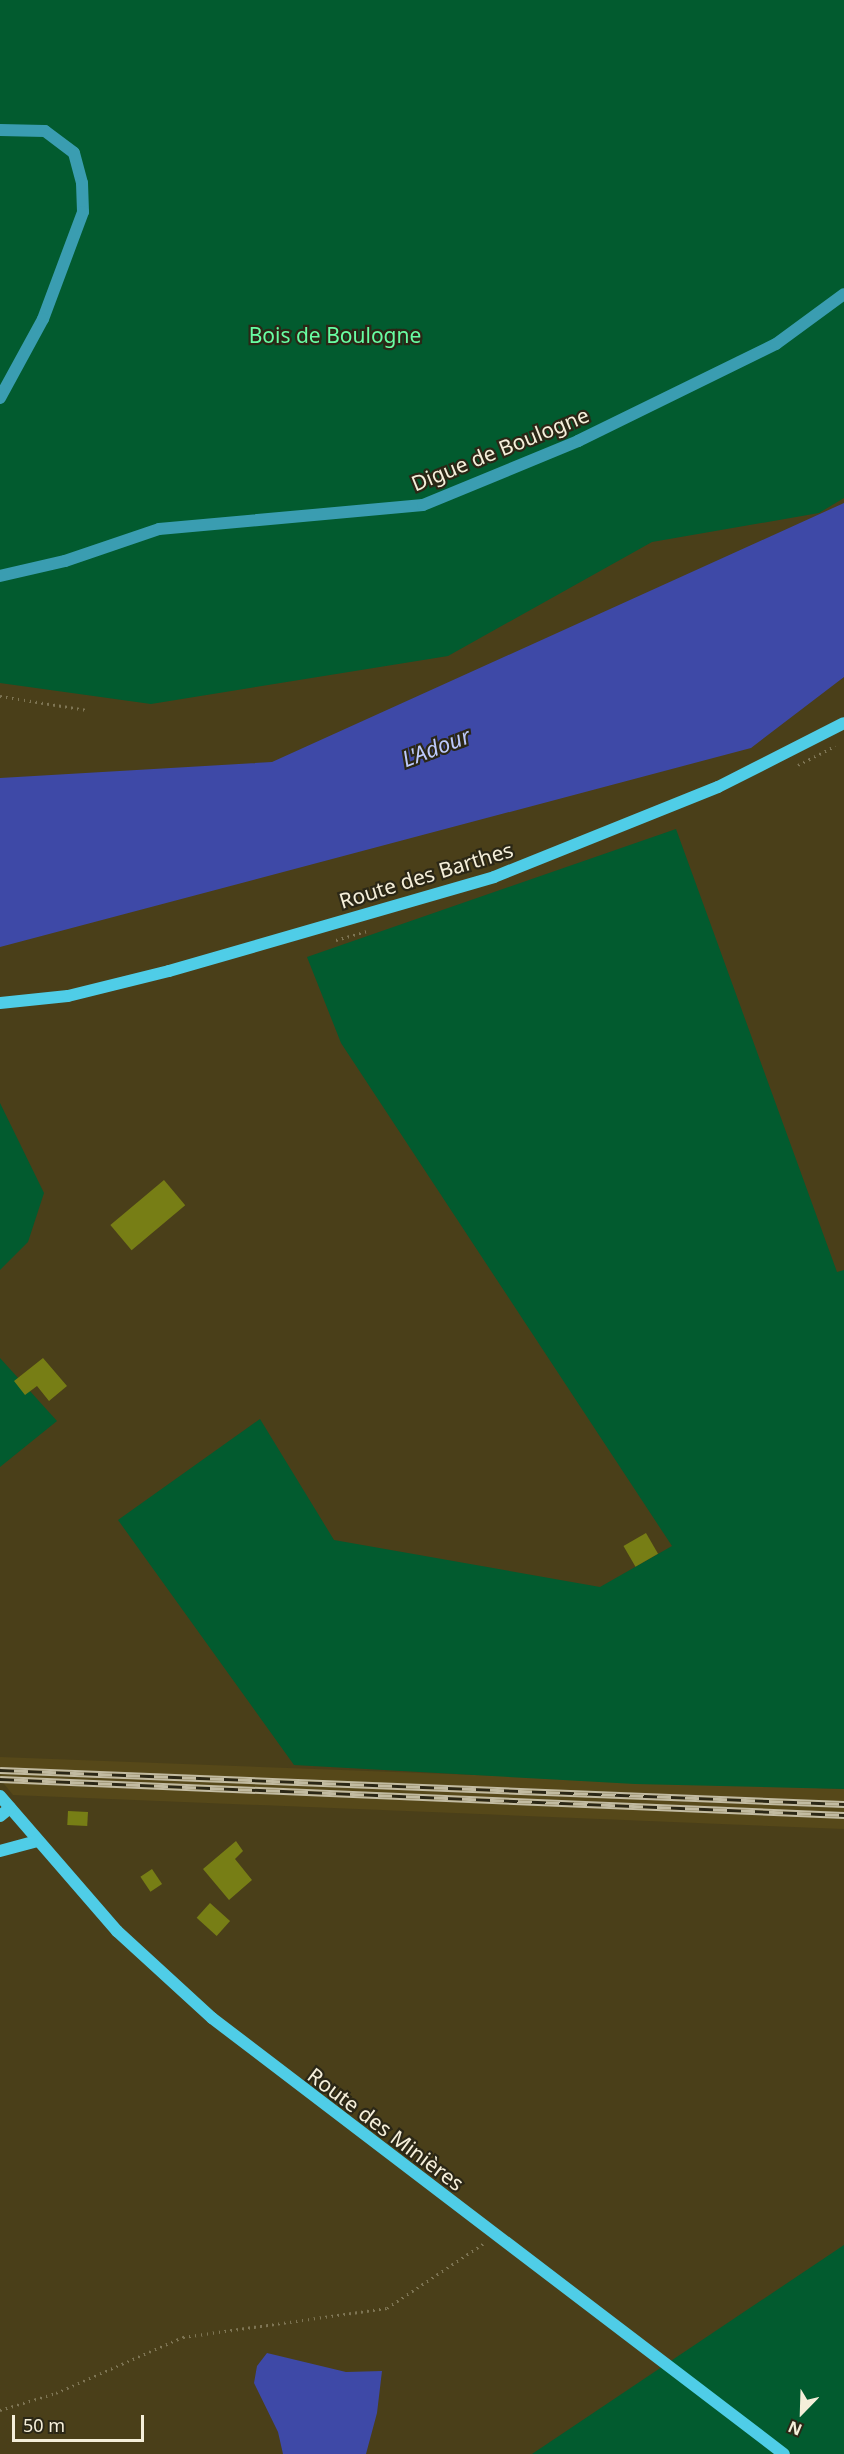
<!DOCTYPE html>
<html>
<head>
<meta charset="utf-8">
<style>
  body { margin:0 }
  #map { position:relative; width:844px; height:2454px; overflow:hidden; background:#4a3f19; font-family:"Noto Sans",sans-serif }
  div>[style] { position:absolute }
  .built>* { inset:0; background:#564819 }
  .green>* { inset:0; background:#025b2f }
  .water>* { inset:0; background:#3e49a7 }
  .building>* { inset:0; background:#777e15; transform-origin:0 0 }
  .path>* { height:3px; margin-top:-1.5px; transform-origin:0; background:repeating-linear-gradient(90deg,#7e7554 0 1.5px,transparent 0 6px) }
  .street>* { height:12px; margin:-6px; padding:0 6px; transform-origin:6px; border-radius:6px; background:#3a9db1 }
  .secondary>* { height:12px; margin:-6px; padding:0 6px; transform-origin:6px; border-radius:6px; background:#4fcde7 }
  .rail>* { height:7px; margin-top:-3.5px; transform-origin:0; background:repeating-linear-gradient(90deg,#2b2716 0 14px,#c2bba1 0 28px); box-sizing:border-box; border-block:2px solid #c2bba1 }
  span { translate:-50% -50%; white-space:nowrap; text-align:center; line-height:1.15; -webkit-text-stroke:4.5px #2b2716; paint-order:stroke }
  .park-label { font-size:21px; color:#68fea3 }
  .street-label { font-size:21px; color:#f5efda }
  .water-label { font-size:22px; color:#bdcafc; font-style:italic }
  .north { position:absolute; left:772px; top:2382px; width:60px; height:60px; -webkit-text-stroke:4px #2b2716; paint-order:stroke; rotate:203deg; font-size:16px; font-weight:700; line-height:24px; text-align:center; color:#f5efda }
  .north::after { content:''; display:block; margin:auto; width:21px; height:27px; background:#f5efda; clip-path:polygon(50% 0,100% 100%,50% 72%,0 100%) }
  .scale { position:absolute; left:12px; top:2415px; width:132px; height:27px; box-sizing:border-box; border:3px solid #f5efda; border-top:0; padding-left:8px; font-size:18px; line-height:21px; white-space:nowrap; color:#f5efda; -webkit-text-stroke:4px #2b2716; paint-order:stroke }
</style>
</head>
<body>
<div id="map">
  <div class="built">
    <div style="clip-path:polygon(0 1757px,844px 1789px,844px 1829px,13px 1795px,0 1779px)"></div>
  </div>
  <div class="green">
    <div style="clip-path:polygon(0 0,844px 0,844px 498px,819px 513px,652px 542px,448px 656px,151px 704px,0 683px)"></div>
    <div style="clip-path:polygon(676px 829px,837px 1272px,844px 1270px,844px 1789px,635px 1784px,294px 1765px,118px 1520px,260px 1419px,334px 1540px,600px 1587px,672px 1546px,341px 1043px,307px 957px)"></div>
    <div style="clip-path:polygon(0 1103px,44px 1193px,28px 1242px,0 1270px)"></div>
    <div style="clip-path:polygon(0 1358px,57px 1421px,0 1467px)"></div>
    <div style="clip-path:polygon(844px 2245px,844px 2454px,532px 2454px)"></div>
  </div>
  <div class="water">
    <div style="clip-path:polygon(844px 503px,844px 677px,751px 748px,0 947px,0 778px,272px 762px)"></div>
    <div style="clip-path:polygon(267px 2353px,346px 2372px,382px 2371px,377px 2413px,366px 2454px,283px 2454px,278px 2432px,254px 2383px,257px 2366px)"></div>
  </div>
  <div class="building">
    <div style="left:164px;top:1180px;width:33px;height:70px;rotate:50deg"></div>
    <div style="clip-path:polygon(43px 1358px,67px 1386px,49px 1401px,37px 1386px,25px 1395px,14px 1381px)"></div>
    <div style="left:646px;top:1533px;width:24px;height:26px;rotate:60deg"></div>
    <div style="left:68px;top:1811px;width:20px;height:14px;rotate:3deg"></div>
    <div style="clip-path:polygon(236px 1841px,243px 1851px,235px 1859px,252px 1880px,229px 1900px,203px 1869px)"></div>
    <div style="left:152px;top:1869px;width:18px;height:14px;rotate:56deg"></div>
    <div style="left:210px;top:1903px;width:27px;height:20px;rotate:42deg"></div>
  </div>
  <div class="path">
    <div style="left:0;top:696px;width:88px;rotate:9.1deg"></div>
    <div style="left:798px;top:765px;width:42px;rotate:-27.2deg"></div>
    <div style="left:336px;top:940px;width:32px;rotate:-16deg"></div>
    <div style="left:0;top:2410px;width:59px;rotate:-16.9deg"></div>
    <div style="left:56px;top:2393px;width:139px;rotate:-23.8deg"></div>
    <div style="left:183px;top:2337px;width:206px;rotate:-8.1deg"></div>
    <div style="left:387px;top:2308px;width:117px;rotate:-33.8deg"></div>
  </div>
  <div class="street">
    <div style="left:0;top:130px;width:45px;rotate:1.3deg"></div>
    <div style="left:45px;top:131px;width:36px;rotate:37deg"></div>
    <div style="left:74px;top:153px;width:31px;rotate:75deg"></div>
    <div style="left:82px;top:183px;width:29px;rotate:88deg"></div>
    <div style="left:83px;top:212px;width:114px;rotate:110.5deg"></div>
    <div style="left:43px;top:319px;width:90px;rotate:118.6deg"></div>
    <div style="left:0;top:576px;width:67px;rotate:-13deg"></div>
    <div style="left:65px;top:561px;width:99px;rotate:-18.8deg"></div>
    <div style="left:159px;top:529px;width:265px;rotate:-5.2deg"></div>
    <div style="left:423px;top:505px;width:168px;rotate:-22.4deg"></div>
    <div style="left:578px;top:441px;width:220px;rotate:-26.1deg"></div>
    <div style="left:776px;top:344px;width:84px;rotate:-36.3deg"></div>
  </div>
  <div class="secondary">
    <div style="left:0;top:1003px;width:68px;rotate:-5.9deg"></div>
    <div style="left:68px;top:996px;width:104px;rotate:-13.9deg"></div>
    <div style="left:169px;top:971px;width:338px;rotate:-16.1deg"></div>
    <div style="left:494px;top:877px;width:241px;rotate:-21.9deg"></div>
    <div style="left:718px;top:787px;width:141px;rotate:-26.9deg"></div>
    <div style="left:0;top:1796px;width:179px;rotate:49.1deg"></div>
    <div style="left:117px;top:1931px;width:129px;rotate:42.5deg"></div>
    <div style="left:212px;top:2018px;width:719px;rotate:37.32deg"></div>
    <div style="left:0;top:1816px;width:13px;rotate:-39deg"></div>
    <div style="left:0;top:1851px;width:38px;rotate:-15deg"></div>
  </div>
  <div class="rail">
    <div style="left:0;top:1770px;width:845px;rotate:2.31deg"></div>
    <div style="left:0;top:1779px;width:845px;rotate:2.44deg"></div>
  </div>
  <div class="park-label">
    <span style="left:335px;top:335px">Bois de Boulogne</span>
  </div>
  <div class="street-label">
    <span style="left:500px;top:449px;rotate:-22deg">Digue de Boulogne</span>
    <span style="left:426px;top:875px;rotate:-17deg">Route des Barthes</span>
    <span style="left:386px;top:2129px;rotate:37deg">Route des Minières</span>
  </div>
  <div class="water-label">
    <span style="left:436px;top:747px;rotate:-21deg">L'Adour</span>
  </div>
  <div class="north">N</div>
  <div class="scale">50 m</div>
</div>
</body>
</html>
